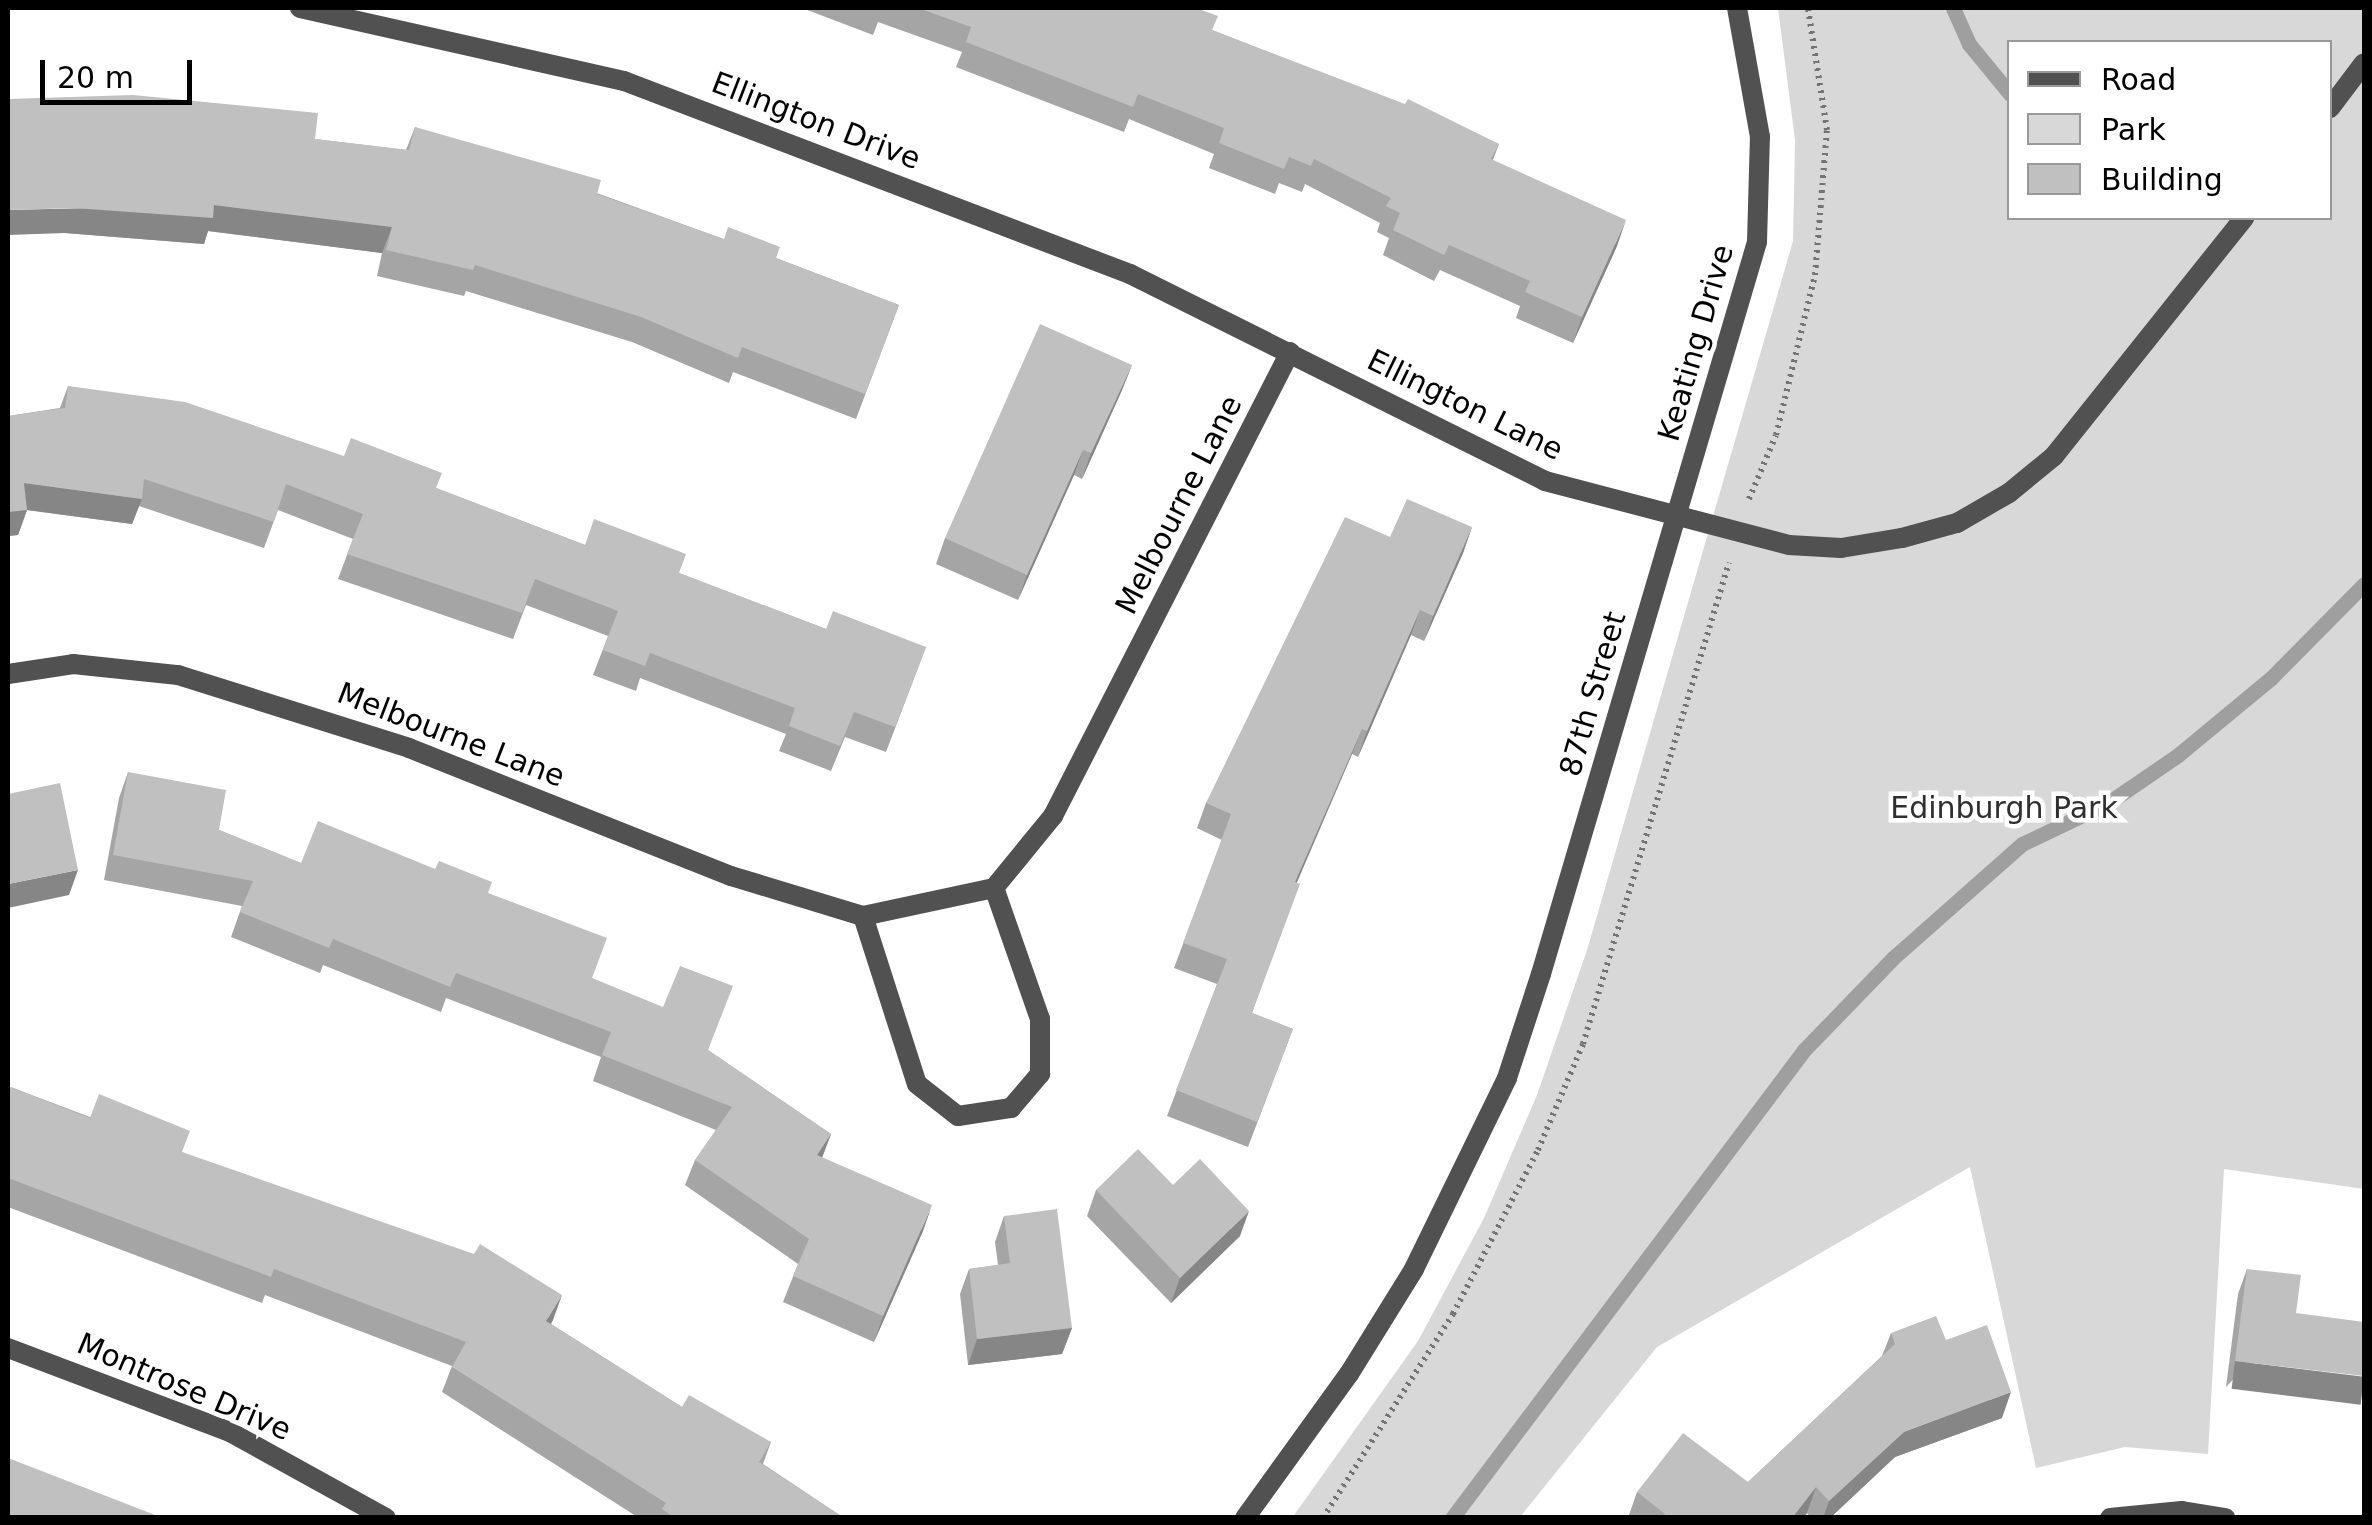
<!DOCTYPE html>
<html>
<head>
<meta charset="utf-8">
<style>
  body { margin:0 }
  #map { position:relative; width:2372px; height:1525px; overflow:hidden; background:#fff; font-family:"DejaVu Sans",sans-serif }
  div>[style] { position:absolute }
  .green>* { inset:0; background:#d8d8d8 }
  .stream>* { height:15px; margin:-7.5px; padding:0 7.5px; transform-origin:7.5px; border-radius:7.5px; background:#9f9f9f }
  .path>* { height:6px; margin-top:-3px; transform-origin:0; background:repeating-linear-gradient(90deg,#737373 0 2.5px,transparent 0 7.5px) }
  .minor>* { height:20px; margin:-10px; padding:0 10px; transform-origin:10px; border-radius:10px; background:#515151 }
  .wall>* { inset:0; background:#a5a5a5 }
  .shaded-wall>* { inset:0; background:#868686; transform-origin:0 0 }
  .building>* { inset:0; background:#c0c0c0 }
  span { translate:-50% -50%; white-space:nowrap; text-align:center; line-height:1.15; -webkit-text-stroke:9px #fff; paint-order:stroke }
  .street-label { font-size:30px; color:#000 }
  .park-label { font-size:30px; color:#2f2f2f }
  .frame { position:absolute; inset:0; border:10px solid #000; pointer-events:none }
  .legend { position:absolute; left:2007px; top:40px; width:325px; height:180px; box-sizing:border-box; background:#fff; border:2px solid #999; margin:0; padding:12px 18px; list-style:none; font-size:30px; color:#000 }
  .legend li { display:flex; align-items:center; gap:20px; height:50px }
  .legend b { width:50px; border:2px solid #999 }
  .scale { position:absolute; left:40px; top:60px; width:152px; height:45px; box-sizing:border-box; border:5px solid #000; border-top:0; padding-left:12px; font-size:30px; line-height:35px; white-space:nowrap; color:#000; -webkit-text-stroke:8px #fff; paint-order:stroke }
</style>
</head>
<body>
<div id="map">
  <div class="green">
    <div style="clip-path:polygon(evenodd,1778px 8px,2364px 8px,2364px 1189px,2224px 1169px,2208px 1454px,2125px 1447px,2036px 1468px,1970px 1167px,1657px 1347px,1520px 1517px,1292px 1518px,1418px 1341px,1484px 1218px,1537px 1095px,1587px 950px,1793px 241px,1795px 140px,1778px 8px,2010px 42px,2330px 42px,2330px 218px,2010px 218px,2010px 42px)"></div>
  </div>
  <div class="stream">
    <div style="left:1953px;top:8px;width:39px;rotate:66deg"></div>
    <div style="left:1969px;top:44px;width:65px;rotate:50.6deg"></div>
    <div style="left:1452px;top:1518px;width:586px;rotate:-53.05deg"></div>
    <div style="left:1804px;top:1050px;width:128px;rotate:-45.9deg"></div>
    <div style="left:1893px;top:958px;width:172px;rotate:-41.5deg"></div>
    <div style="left:2022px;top:844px;width:95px;rotate:-25.5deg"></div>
    <div style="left:2108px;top:803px;width:85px;rotate:-34.4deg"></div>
    <div style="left:2178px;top:755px;width:121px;rotate:-39.6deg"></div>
    <div style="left:2271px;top:678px;width:132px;rotate:-45.3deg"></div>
  </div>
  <div class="path">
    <div style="left:1749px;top:499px;width:69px;rotate:-67.1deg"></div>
    <div style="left:1776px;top:435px;width:165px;rotate:-76.3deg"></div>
    <div style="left:1815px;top:275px;width:145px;rotate:-85.3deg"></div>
    <div style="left:1827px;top:130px;width:123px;rotate:-98.9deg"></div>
    <div style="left:1323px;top:1518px;width:242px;rotate:-57.5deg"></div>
    <div style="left:1453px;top:1314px;width:185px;rotate:-62.6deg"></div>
    <div style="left:1538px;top:1150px;width:115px;rotate:-67deg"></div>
    <div style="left:1583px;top:1044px;width:503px;rotate:-73.12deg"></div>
  </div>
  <div class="minor">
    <div style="left:300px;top:8px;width:332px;rotate:12.7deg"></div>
    <div style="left:624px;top:81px;width:542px;rotate:20.88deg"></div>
    <div style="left:1130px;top:274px;width:464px;rotate:26.5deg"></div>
    <div style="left:1545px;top:481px;width:252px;rotate:14.7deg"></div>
    <div style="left:1789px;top:545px;width:52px;rotate:3.3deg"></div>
    <div style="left:1841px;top:548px;width:62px;rotate:-9.3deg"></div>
    <div style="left:1902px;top:538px;width:57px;rotate:-15.3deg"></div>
    <div style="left:1957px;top:523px;width:60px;rotate:-30deg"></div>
    <div style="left:2009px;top:493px;width:58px;rotate:-39.4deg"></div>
    <div style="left:2054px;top:456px;width:305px;rotate:-51.4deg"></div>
    <div style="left:2330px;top:108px;width:56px;rotate:-52.9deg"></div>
    <div style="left:8px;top:674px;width:66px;rotate:-8.7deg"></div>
    <div style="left:73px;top:664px;width:106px;rotate:6deg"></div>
    <div style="left:178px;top:675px;width:242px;rotate:17.5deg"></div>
    <div style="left:409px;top:748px;width:347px;rotate:21.7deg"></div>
    <div style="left:731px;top:876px;width:138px;rotate:16.9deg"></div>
    <div style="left:863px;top:916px;width:134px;rotate:-12.1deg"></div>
    <div style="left:994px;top:888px;width:93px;rotate:-50.7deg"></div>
    <div style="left:1053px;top:816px;width:521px;rotate:-62.94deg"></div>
    <div style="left:863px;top:916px;width:176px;rotate:72.2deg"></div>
    <div style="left:917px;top:1084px;width:52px;rotate:38deg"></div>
    <div style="left:958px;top:1116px;width:54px;rotate:-8.6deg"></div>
    <div style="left:1011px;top:1108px;width:45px;rotate:-49.5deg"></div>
    <div style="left:1040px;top:1074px;width:55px;rotate:-90deg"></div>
    <div style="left:1040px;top:1019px;width:139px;rotate:-109.3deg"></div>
    <div style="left:8px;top:1348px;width:237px;rotate:20.7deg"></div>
    <div style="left:230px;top:1432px;width:178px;rotate:28.9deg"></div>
    <div style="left:1245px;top:1518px;width:178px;rotate:-54.2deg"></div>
    <div style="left:1349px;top:1374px;width:123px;rotate:-58.2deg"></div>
    <div style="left:1414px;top:1269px;width:212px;rotate:-64deg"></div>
    <div style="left:1507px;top:1078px;width:109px;rotate:-71.9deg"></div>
    <div style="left:1541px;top:974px;width:763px;rotate:-73.56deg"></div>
    <div style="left:1757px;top:242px;width:105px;rotate:-88.4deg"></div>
    <div style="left:1760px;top:137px;width:131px;rotate:-100.1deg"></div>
    <div style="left:2110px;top:1518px;width:72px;rotate:-5.6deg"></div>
    <div style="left:2182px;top:1511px;width:44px;rotate:9.2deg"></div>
  </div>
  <div class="wall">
    <div style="clip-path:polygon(802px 8px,1196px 8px,1212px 30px,1499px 144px,1493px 160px,1617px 246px,1573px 343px,1516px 318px,1520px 306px,1440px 270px,1434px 281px,1383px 255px,1389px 238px,1377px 232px,1380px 223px,1305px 184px,1302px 192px,1279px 183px,1275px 194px,1209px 168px,1214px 154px,1129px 119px,1124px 132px,956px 67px,962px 52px,878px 22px,873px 35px)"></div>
    <div style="clip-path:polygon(415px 127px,776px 258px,899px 305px,856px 419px,733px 372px,729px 383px,632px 342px,466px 291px,464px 296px,377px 276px,382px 253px,208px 231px,204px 244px,65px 233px,315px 139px,406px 150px)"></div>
    <div style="clip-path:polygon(1132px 365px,1122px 390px,1082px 479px,1074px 475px,1018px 600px,936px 564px,945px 538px)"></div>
    <div style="clip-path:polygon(68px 386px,436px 488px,585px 545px,679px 573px,826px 629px,926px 647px,886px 752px,845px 737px,831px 771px,779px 751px,786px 734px,640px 678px,636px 691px,593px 675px,608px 636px,526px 605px,513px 639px,338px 579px,353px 539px,278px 510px,264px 548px,139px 506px,132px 524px,27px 510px,18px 535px,8px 536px,8px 416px,60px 408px)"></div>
    <div style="clip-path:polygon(1472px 527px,1463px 553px,1424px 641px,1411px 635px,1358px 757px,1352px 754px,1296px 883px,1252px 1013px,1293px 1029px,1248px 1147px,1167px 1116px,1217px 984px,1174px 968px,1222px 840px,1197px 828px,1206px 803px)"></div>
    <div style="clip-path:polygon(128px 772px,219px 830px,301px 863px,488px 893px,592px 978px,708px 1050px,831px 1134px,822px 1158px,923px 1231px,874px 1342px,783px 1302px,798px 1264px,685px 1185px,695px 1160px,716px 1130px,593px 1081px,601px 1057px,446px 998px,441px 1012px,323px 965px,320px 973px,231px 937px,242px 906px,104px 880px,119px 798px)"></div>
    <div style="clip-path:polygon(8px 1086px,182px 1152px,553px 1320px,551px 1324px,682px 1407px,771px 1442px,763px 1464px,844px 1518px,639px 1518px,442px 1392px,452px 1366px,265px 1295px,262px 1303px,8px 1207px)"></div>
    <div style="clip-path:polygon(1173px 1185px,1240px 1236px,1171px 1303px,1087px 1216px,1096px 1190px)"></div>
    <div style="clip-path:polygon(1004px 1216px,1072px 1328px,1062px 1354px,968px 1365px,960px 1294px,969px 1269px,998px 1265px,995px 1242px)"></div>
    <div style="clip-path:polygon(2247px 1269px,2296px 1313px,2226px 1387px,2238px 1294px)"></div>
    <div style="clip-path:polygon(1891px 1333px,1946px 1340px,2002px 1418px,1895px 1457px,1830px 1518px,1811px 1518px,1807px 1513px,1803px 1518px,1628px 1518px,1637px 1492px,1748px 1482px,1882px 1356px)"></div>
  </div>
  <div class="shaded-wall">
    <div style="clip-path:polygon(214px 205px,392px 227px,382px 253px,208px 231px,204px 244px,65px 233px,8px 235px,8px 210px)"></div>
    <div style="clip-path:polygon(1626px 220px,1617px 246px,1573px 343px,1582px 317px)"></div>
    <div style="clip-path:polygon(1132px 365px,1122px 390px,1082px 479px,1091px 453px)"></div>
    <div style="clip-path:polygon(1083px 450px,1074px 475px,1018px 600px,1027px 575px)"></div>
    <div style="clip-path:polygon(24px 483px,142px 499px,132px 524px,27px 510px,18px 535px,8px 536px,8px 512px)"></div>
    <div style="clip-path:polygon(1472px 527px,1463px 553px,1424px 641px,1433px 616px)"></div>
    <div style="clip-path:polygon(1420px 610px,1411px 635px,1358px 757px,1367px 731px)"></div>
    <div style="clip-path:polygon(1362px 729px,1352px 754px,1286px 908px,1295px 882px)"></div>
    <div style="clip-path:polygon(78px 870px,69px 895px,8px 908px,8px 884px)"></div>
    <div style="clip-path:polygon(831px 1134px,821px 1160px,817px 1155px)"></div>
    <div style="clip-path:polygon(932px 1205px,923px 1231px,874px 1342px,883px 1316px)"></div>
    <div style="clip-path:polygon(1249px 1211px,1240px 1236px,1171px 1303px,1180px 1278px)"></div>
    <div style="clip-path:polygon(562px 1295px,553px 1320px,537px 1346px,546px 1321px)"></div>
    <div style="clip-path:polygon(1072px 1328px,1062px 1354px,968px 1365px,977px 1339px)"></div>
    <div style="left:2235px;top:1361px;width:130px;height:28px;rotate:7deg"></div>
    <div style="clip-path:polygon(2011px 1392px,2002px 1418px,1895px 1457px,1830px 1518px,1823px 1518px,1829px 1501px,1904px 1432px)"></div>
    <div style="clip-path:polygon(1816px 1487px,1807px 1513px,1803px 1518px,1792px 1518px)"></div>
  </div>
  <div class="building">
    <div style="clip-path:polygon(918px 8px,1196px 8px,1218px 16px,1212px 30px,1405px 104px,1408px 99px,1499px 144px,1491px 159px,1626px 220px,1582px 317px,1525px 292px,1530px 281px,1449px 245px,1444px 255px,1393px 230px,1400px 213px,1386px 206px,1391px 198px,1314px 159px,1311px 166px,1289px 157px,1284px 169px,1219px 143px,1224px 128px,1138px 94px,1133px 107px,966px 42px,971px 27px)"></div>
    <div style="clip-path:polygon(133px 95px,318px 113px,315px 139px,409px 150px,415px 127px,601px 180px,597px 194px,724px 239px,728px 227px,780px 247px,776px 258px,899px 305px,865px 394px,742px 347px,738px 358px,641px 317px,475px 265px,473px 270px,386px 250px,392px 227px,214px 205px,213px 218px,74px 208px,8px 210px,8px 99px)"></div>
    <div style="clip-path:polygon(1040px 324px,1132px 365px,1091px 453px,1083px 450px,1027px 575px,945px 538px)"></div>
    <div style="clip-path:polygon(68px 386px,185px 402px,344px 456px,351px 438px,442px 473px,436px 488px,585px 545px,594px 519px,686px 554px,679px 573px,826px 629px,833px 611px,926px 647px,895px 727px,854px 712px,840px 746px,789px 726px,795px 708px,650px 653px,645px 666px,603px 650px,618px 611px,535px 579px,522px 613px,347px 554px,363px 514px,286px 484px,274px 522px,144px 479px,142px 499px,24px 483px,27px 510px,8px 512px,8px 416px,65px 408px)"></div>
    <div style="clip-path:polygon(1407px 499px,1472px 527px,1433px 616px,1420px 610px,1367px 731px,1362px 729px,1295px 882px,1300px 884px,1252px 1013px,1293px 1029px,1257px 1122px,1176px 1090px,1227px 959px,1183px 943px,1231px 814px,1206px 803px,1345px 517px,1390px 537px)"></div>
    <div style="clip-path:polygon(128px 772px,226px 790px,219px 830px,301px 863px,318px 821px,435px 869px,439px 861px,492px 882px,488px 893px,607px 938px,592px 978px,663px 1007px,680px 966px,733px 986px,708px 1050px,831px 1134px,817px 1155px,932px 1205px,883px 1316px,793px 1276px,809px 1239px,695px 1160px,732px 1107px,602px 1055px,611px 1032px,456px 973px,450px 987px,333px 939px,329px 948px,240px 912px,253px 881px,113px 855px)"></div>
    <div style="clip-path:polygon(60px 783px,78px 870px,8px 884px,8px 794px)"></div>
    <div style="clip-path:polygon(8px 1086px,90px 1118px,99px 1094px,190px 1131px,182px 1152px,474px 1254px,480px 1244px,562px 1295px,546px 1321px,682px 1407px,689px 1395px,771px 1442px,759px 1462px,844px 1518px,675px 1518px,662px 1509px,666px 1503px,452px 1367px,466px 1342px,274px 1269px,271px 1277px,8px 1178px)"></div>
    <div style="clip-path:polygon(1138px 1149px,1173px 1185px,1200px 1159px,1249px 1211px,1180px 1278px,1096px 1190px)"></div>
    <div style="clip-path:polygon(1057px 1209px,1072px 1328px,977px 1339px,969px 1269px,1010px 1263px,1004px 1216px)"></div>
    <div style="clip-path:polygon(2247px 1269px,2301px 1275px,2296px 1313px,2364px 1322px,2364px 1376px,2235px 1361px)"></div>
    <div style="clip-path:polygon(1936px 1316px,1946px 1340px,1987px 1325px,2011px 1392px,1904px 1432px,1829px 1501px,1816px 1487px,1792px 1518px,1663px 1518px,1665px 1514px,1637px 1492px,1683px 1433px,1748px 1482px,1895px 1344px,1891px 1333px)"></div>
    <div style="clip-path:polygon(8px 1458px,163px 1518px,8px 1518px)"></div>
  </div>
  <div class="street-label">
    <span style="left:816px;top:121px;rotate:21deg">Ellington Drive</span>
    <span style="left:1696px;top:343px;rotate:-74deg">Keating Drive</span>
    <span style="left:1465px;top:405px;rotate:26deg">Ellington Lane</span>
    <span style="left:1179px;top:505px;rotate:-63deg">Melbourne Lane</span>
    <span style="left:1593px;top:694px;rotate:-74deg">87th Street</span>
    <span style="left:451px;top:735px;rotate:21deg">Melbourne Lane</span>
    <span style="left:184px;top:1387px;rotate:23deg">Montrose Drive</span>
  </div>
  <div class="park-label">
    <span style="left:2004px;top:808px">Edinburgh Park</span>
  </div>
  <div class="frame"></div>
  <ul class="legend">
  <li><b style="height:12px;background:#515151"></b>Road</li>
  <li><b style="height:28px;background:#d8d8d8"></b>Park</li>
  <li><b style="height:28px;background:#c0c0c0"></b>Building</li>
  </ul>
  <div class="scale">20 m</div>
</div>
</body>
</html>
